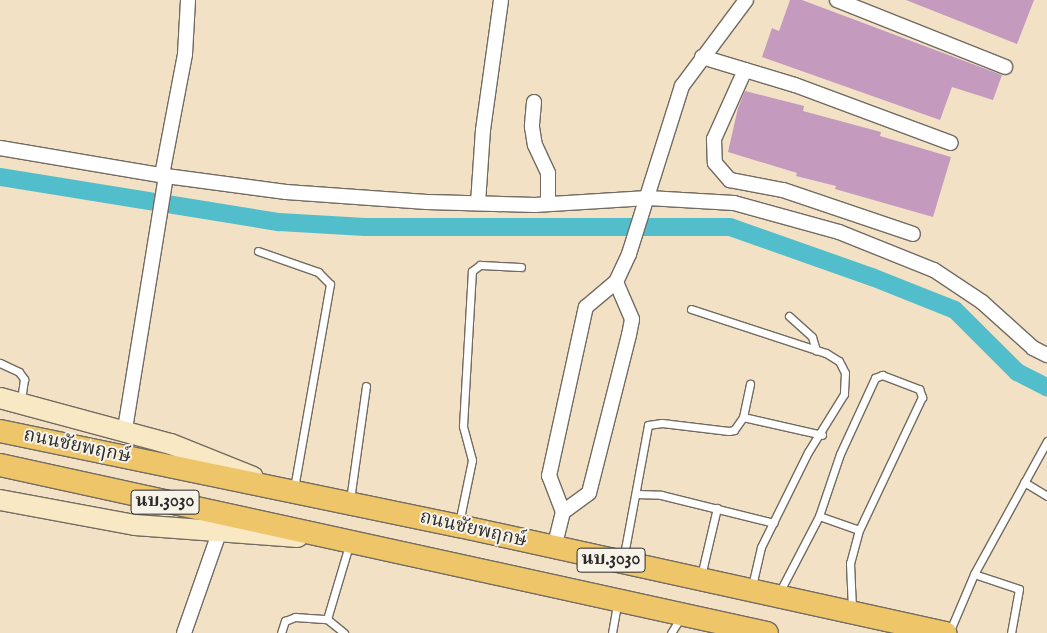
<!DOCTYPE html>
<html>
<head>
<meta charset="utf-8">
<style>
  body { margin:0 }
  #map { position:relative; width:1047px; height:633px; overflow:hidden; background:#f2e1c5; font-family:"IM FELL English","Noto Serif Thai",serif }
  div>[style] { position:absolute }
  .canal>* { height:18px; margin:-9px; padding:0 9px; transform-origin:9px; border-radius:9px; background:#52becc }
  .building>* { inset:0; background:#c49abe }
  .roads { filter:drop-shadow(1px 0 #716b61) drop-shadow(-1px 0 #716b61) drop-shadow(0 1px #716b61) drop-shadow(0 -1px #716b61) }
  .service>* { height:7px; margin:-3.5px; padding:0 3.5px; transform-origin:3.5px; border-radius:3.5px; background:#fff }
  .minor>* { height:14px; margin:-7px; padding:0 7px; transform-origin:7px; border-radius:7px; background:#fff }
  .secondary>* { height:20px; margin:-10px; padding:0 10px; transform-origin:10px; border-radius:10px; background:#f8e8c3 }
  .primary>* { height:22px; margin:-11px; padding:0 11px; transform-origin:11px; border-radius:11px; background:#eec569 }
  span { translate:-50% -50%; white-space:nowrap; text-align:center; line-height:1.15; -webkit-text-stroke:4px #f7f3e8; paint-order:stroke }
  .shield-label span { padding:1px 4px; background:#f7f3e8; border:1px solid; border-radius:4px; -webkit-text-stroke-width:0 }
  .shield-label { font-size:18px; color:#2b2b2b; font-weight:700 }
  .street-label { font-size:19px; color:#2b2b2b }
</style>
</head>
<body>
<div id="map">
  <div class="canal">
    <div style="left:0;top:177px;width:283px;rotate:9.2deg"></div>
    <div style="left:279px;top:222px;width:86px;rotate:3.3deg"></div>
    <div style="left:365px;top:227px;width:365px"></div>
    <div style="left:730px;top:227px;width:151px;rotate:19.4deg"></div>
    <div style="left:872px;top:277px;width:89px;rotate:21.7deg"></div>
    <div style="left:955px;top:310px;width:88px;rotate:45deg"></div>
    <div style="left:1017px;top:372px;width:34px;rotate:27deg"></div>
  </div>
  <div class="building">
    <div style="clip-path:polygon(790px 0,802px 0,1002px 75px,993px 100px,952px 87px,940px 120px,762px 57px,772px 28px,779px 31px)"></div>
    <div style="clip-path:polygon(906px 0,1034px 0,1017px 44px)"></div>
    <div style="clip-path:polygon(745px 91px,804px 106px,803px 111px,881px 132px,880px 136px,951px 157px,933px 217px,835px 189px,836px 186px,796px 176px,797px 173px,728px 152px,738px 108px)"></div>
  </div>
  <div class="roads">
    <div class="service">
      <div style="left:258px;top:251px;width:64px;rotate:19.3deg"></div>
      <div style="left:318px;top:272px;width:17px;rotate:45deg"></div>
      <div style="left:330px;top:284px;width:207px;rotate:100deg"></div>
      <div style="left:691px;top:309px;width:142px;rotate:18.1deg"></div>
      <div style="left:826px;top:353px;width:15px;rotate:32deg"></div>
      <div style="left:839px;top:361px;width:13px;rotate:63deg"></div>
      <div style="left:845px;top:373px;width:21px;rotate:93deg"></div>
      <div style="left:844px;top:394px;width:68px;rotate:121.8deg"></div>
      <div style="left:808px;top:452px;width:106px;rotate:116.3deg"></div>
      <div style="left:761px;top:547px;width:40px;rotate:103deg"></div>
      <div style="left:789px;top:316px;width:31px;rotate:42deg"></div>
      <div style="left:812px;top:337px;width:14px;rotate:73deg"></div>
      <div style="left:0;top:363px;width:21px;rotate:25deg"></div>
      <div style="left:19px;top:372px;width:9px;rotate:54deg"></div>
      <div style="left:24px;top:379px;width:22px;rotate:98deg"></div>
      <div style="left:743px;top:417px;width:34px;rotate:-78deg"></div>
      <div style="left:1024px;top:482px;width:27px;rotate:31deg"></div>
      <div style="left:636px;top:494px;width:25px;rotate:2deg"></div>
      <div style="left:661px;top:495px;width:116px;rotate:13.9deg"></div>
      <div style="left:350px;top:500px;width:115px;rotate:-82deg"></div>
      <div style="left:819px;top:516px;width:42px;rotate:19.3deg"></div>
      <div style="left:859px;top:530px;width:34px;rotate:105deg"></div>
      <div style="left:850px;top:563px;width:45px;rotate:87.5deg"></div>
      <div style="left:459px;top:523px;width:64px;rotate:-78.3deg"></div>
      <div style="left:472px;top:460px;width:35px;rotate:-105deg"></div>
      <div style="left:463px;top:426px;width:155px;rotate:-86.7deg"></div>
      <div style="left:472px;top:271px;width:10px;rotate:-37deg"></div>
      <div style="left:480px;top:265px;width:41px;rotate:2.8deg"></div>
      <div style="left:623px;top:560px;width:137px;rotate:-79.5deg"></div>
      <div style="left:648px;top:425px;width:14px;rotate:-8deg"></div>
      <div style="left:662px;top:423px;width:67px;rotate:6.8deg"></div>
      <div style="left:729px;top:431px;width:5px;rotate:-11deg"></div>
      <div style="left:734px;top:430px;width:16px;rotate:-55deg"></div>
      <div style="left:743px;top:417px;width:81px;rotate:12.8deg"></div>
      <div style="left:974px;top:574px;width:47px;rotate:18.4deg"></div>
      <div style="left:1019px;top:589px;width:45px;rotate:100.3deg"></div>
      <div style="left:701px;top:576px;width:70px;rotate:-76.8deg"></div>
      <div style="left:779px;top:593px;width:87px;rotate:-62.5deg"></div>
      <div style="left:819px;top:516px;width:65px;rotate:-71.3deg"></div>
      <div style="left:840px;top:454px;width:84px;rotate:-65.3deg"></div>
      <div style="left:875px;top:378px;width:8px;rotate:-23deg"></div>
      <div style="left:882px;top:375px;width:40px;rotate:21deg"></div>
      <div style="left:919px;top:389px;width:9px;rotate:69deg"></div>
      <div style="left:922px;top:397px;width:147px;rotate:115.3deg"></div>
      <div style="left:327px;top:619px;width:77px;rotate:-73.4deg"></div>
      <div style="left:281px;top:633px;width:13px;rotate:-72deg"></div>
      <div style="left:285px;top:621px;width:11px;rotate:-22deg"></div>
      <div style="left:295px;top:617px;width:32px;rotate:4deg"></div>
      <div style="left:327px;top:619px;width:22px;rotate:39deg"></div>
      <div style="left:612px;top:633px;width:29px;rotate:-80deg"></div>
      <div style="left:671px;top:633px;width:19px;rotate:-58deg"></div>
      <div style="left:949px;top:633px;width:64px;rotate:-67deg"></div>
      <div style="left:974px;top:574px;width:152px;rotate:-61.2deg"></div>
    </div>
    <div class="minor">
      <div style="left:837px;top:0;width:181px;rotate:21.7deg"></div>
      <div style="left:702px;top:57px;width:97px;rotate:16.8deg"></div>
      <div style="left:795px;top:85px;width:166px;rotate:20.4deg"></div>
      <div style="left:745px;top:70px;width:76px;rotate:114.2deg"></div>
      <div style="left:714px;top:139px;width:24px;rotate:88deg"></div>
      <div style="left:715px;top:163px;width:23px;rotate:49deg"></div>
      <div style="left:730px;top:180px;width:54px;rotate:10.7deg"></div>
      <div style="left:783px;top:190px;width:137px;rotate:18.7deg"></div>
      <div style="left:534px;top:102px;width:25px;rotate:95deg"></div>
      <div style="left:532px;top:127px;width:18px;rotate:81deg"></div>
      <div style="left:535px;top:145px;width:31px;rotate:65deg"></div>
      <div style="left:548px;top:173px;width:31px;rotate:90deg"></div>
      <div style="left:0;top:148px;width:168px;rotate:9.6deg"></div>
      <div style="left:166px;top:176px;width:121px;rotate:7.6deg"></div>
      <div style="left:286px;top:192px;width:141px;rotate:4.1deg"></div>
      <div style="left:427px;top:202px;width:108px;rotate:1.6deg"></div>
      <div style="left:535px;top:205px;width:113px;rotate:-3.5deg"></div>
      <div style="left:648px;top:198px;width:86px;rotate:3.3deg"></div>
      <div style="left:734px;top:203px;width:109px;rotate:15.4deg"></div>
      <div style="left:839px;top:232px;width:102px;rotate:21.8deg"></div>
      <div style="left:934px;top:270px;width:58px;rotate:33.7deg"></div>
      <div style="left:982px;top:302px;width:69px;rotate:42deg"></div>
      <div style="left:1033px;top:348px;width:16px;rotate:27deg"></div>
      <div style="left:162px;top:175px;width:123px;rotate:-79.2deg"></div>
      <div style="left:185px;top:54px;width:54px;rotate:-86.8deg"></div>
      <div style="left:478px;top:203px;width:73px;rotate:-86.1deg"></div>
      <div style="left:483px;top:130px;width:131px;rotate:-82.1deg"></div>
      <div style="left:125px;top:429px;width:256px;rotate:-80.8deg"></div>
      <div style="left:563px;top:512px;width:32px;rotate:-36deg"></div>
      <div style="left:589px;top:493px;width:163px;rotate:-75.8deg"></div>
      <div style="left:629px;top:335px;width:16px;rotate:-79deg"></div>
      <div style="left:632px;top:319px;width:40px;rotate:-113.4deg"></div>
      <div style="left:554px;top:548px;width:37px;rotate:-76deg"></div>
      <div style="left:563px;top:512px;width:39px;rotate:-111deg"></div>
      <div style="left:549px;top:476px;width:173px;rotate:-77.7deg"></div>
      <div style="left:586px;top:307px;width:39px;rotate:-40deg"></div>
      <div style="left:616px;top:282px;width:31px;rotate:-65deg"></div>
      <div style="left:629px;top:254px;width:176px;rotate:-72.5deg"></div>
      <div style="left:682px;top:86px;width:107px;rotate:-53.3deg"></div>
      <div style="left:184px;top:633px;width:106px;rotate:-70.7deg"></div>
    </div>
    <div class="secondary">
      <div style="left:0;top:398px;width:177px;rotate:15.1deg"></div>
      <div style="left:171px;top:444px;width:88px;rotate:21.9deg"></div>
      <div style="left:0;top:500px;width:137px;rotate:10.5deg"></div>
      <div style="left:135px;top:525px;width:163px;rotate:4.2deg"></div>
    </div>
    <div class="primary">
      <div style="left:0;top:431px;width:469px;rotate:11.7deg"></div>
      <div style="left:459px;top:526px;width:498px;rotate:12.4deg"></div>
      <div style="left:0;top:465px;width:785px;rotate:12.35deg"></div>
    </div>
  </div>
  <div class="shield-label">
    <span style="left:165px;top:502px">นบ.3030</span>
    <span style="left:611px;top:560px">นบ.3030</span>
  </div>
  <div class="street-label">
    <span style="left:77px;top:447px;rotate:12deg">ถนนชัยพฤกษ์</span>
    <span style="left:473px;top:530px;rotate:13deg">ถนนชัยพฤกษ์</span>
  </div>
</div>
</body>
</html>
